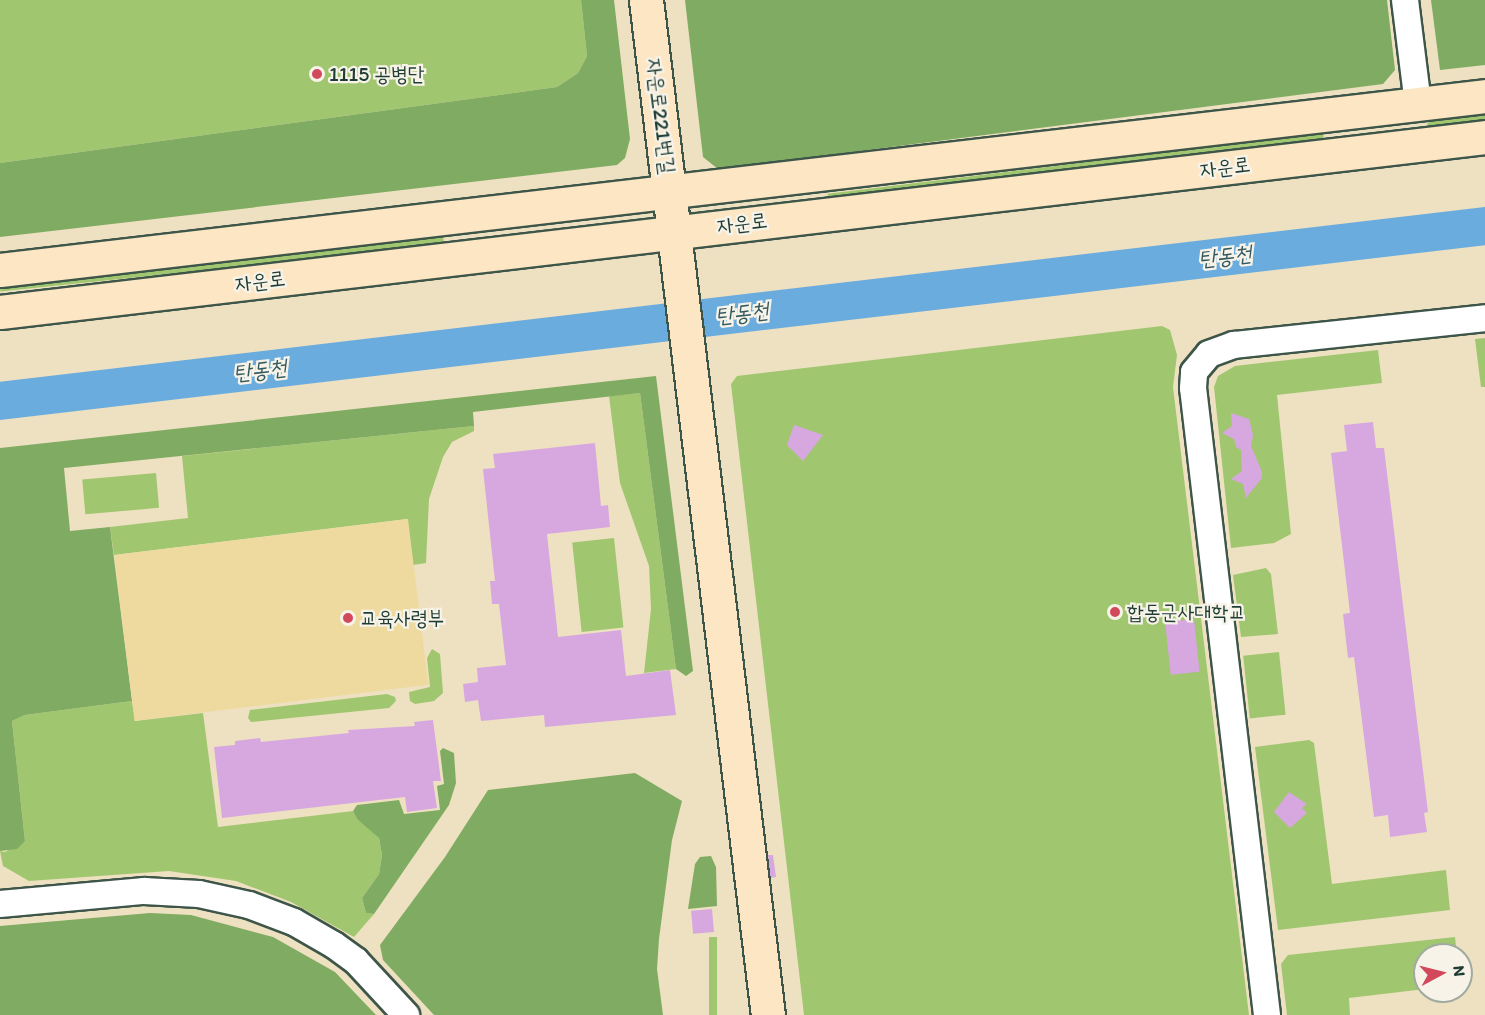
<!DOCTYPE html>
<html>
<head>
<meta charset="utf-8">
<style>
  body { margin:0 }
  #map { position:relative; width:1485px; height:1015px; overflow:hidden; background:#eee1c1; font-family:Itim,"Poor Story",sans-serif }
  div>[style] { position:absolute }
  .green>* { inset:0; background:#a1c670; transform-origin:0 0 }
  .forest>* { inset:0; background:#80ab62 }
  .sand>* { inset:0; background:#eeda9e; transform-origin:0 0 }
  .river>* { height:38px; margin:-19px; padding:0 19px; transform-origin:19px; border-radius:19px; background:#6bacdf }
  .building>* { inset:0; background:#d7a7e0; transform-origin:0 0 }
  .roads { filter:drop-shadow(2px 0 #3e5649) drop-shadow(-2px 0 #3e5649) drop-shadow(0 2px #3e5649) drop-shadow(0 -2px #3e5649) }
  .street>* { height:26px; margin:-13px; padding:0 13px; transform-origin:13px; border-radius:13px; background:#fff }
  .secondary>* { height:33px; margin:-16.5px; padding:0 16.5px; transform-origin:16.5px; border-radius:16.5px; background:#fce6c4 }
  .dots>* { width:16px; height:16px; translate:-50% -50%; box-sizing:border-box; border:3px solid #f7f3e8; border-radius:50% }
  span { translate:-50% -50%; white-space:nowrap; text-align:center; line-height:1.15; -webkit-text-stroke:4.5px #f7f3e8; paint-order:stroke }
  .poi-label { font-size:21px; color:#1f3d34 }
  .left { translate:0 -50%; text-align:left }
  .street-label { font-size:21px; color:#1f3d34 }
  .water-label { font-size:22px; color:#32595f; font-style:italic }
  .north { position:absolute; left:1413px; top:943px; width:60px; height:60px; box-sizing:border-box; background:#f7f3e8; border:2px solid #a1aaa0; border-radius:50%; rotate:83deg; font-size:16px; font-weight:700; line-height:24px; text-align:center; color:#1f3d34 }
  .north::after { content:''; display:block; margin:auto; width:21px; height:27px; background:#d1495b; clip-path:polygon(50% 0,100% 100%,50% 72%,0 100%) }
</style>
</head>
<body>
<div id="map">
  <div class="green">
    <div style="clip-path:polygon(0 0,581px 0,587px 56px,578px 73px,557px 87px,0 163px)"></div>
    <div style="clip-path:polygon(1485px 112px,1485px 122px,1429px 127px,1427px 124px,1433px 118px)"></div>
    <div style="left:1323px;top:133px;width:8px;height:499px;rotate:83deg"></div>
    <div style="left:443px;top:236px;width:9px;height:446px;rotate:84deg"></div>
    <div style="clip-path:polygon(1162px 326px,1170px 330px,1177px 355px,1173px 387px,1249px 1015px,804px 1015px,731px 384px,737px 376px)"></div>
    <div style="clip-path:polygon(1485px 338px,1485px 387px,1481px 387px,1475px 339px)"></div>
    <div style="clip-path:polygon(1378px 350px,1382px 383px,1277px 395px,1291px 534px,1274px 543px,1231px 548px,1214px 387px,1218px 376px,1235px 366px)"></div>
    <div style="clip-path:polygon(640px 393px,676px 669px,644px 673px,651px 609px,649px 566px,620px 483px,609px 396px)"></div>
    <div style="clip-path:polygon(474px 426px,474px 431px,452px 442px,443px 457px,429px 499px,426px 563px,413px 565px,407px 519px,114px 555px,110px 527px,188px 518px,182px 456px)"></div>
    <div style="left:156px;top:473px;width:35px;height:74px;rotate:85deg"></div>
    <div style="left:614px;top:538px;width:90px;height:42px;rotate:84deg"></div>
    <div style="clip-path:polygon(1266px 568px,1271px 574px,1278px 634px,1241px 637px,1233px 575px)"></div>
    <div style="clip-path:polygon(432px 649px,440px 654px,443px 693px,434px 701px,415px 704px,410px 701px,409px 692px,430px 687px,427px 658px)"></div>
    <div style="left:1279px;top:652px;width:63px;height:36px;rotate:84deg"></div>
    <div style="clip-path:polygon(387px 694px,395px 697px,396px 701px,389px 708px,251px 722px,248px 718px,250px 710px)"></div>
    <div style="clip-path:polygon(132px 701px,135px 721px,203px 713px,218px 827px,353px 811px,357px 819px,368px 826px,379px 838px,382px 855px,379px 874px,362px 898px,366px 913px,374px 914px,354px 937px,291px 902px,236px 881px,169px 871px,29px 881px,3px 866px,0 851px,5px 852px,25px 841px,12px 721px,25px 715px)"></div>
    <div style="clip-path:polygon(1309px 740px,1314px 743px,1332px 884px,1446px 870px,1450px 910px,1278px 930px,1255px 747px)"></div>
    <div style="left:709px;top:937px;width:8px;height:79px"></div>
    <div style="clip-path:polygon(1455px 937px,1457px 955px,1425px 955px,1425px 989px,1349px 998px,1350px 1015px,1287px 1015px,1281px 964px,1288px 955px)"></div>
  </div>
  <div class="forest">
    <div style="clip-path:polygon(581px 0,614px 0,630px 139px,625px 158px,617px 165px,0 237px,0 163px,557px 87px,578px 73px,587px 56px)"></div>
    <div style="clip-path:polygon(685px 0,1387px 0,1395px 70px,1383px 84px,718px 169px,703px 157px)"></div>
    <div style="clip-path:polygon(1431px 0,1485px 0,1485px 65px,1440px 70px)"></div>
    <div style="clip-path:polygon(656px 376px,693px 671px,686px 676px,676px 669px,640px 393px,473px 412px,474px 426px,64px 468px,70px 531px,110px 527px,132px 701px,25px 715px,12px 721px,25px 841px,17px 849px,0 851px,0 448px)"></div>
    <div style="clip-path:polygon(443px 748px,454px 753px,456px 783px,449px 805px,374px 914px,366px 913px,362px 898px,379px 874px,382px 855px,379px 838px,357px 819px,353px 811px,357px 805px,399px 800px,404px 814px,440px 810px,437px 786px,444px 784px,440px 751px)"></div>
    <div style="clip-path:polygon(635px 773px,682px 801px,672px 840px,659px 939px,657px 969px,663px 1015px,434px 1015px,383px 960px,380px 945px,445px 857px,488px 790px)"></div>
    <div style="clip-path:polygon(711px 856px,716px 867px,717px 906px,688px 909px,695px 864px,700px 857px)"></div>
    <div style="clip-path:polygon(150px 913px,191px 915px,273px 937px,335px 972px,376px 1015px,0 1015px,0 926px)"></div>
  </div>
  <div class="sand">
    <div style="left:408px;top:519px;width:167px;height:296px;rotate:83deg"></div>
  </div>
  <div class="river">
    <div style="left:0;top:401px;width:1495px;rotate:-6.72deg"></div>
  </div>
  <div class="building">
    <div style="clip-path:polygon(1231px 413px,1249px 419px,1253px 435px,1251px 446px,1262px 472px,1262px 478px,1246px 498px,1243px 484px,1231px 479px,1242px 471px,1241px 450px,1236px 447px,1234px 439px,1222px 433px,1232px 426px)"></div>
    <div style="clip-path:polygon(1373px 422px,1376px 448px,1384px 448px,1428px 812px,1424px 813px,1427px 832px,1390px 837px,1388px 815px,1374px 817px,1354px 657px,1348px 658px,1343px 614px,1350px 613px,1331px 453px,1347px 451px,1344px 425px)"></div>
    <div style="clip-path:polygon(794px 425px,823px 435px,803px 461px,787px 445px)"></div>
    <div style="clip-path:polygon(595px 443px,601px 506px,608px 505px,610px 527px,547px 534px,558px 637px,621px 630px,626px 676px,670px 670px,676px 715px,545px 727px,544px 715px,481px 721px,478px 700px,465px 702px,463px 684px,478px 682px,477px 668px,506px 665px,499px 604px,492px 604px,490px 581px,495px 581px,483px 469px,495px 468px,493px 454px)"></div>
    <div style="left:1194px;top:619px;width:53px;height:29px;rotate:84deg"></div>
    <div style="clip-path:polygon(433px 720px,441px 781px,433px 781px,437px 808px,407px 812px,405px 797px,222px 818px,214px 747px,235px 745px,235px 741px,260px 738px,261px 742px,349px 733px,348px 730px,415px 726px,414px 722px)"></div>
    <div style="clip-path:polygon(1289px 792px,1307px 804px,1302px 808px,1307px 813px,1290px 828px,1274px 812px)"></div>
    <div style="clip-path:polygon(768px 855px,773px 855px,776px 877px,770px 878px)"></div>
    <div style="left:712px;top:909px;width:23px;height:21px;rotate:85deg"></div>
  </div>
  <div class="roads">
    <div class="street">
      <div style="left:1405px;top:0;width:106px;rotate:82.9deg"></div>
      <div style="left:0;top:904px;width:145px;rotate:-5.2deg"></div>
      <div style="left:144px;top:891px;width:55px;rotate:3.1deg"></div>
      <div style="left:199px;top:894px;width:51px;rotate:12.4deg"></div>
      <div style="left:249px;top:905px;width:48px;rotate:20.7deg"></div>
      <div style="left:294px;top:922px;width:46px;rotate:29.9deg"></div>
      <div style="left:334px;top:945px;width:27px;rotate:36deg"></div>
      <div style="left:356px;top:961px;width:74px;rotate:47.2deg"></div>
      <div style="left:1267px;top:1015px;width:631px;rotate:-96.73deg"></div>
      <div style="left:1193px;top:388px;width:16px;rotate:-86deg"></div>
      <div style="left:1194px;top:372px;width:23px;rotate:-50deg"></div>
      <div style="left:1209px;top:354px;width:27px;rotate:-20deg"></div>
      <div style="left:1234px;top:345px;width:252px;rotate:-6.1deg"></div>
    </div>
    <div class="secondary">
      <div style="left:646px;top:0;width:1022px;rotate:83.15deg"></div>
      <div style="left:0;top:270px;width:1495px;rotate:-6.68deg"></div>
      <div style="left:0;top:312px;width:1495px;rotate:-6.72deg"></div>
    </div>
  </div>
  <div class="dots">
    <div style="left:317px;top:74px;background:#d1495b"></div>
    <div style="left:1115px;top:612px;background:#d1495b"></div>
    <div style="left:348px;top:618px;background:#d1495b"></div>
  </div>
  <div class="poi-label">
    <span class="left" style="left:329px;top:74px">1115 공병단</span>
    <span class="left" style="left:1127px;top:612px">합동군사대학교</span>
    <span class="left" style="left:360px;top:618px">교육사령부</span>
  </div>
  <div class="street-label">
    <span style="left:661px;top:116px;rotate:83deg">자운로221번길</span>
    <span style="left:1225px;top:167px;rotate:-7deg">자운로</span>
    <span style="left:742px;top:223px;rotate:-7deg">자운로</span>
    <span style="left:260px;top:281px;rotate:-7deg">자운로</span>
  </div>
  <div class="water-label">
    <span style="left:1225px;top:256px;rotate:-7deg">탄동천</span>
    <span style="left:742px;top:313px;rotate:-7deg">탄동천</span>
    <span style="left:260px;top:370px;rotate:-7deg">탄동천</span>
  </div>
  <div class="north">N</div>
</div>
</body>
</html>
